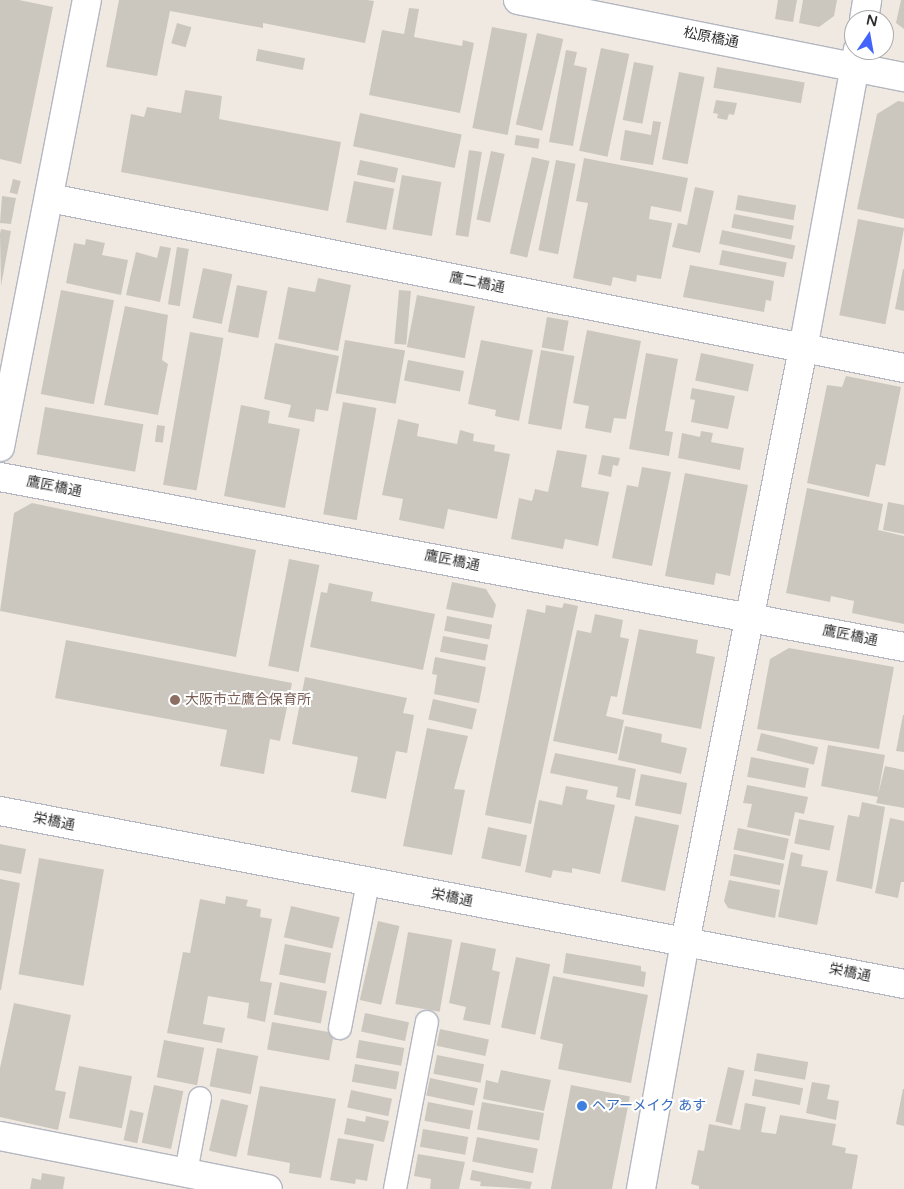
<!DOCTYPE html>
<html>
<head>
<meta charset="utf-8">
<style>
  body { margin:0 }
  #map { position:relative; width:904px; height:1189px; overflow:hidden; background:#efe9e1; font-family:"Varela Round","Noto Sans JP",sans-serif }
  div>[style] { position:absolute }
  .building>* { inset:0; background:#cbc7bf; transform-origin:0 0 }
  .roads { filter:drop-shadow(1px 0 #b4b7c1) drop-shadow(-1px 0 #b4b7c1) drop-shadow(0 1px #b4b7c1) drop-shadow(0 -1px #b4b7c1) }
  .service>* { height:22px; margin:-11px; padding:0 11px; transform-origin:11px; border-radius:11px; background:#fff }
  .minor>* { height:28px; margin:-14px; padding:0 14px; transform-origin:14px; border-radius:14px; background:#fff }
  .tertiary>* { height:28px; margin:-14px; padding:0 14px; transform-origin:14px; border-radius:14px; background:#fff }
  .dots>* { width:14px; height:14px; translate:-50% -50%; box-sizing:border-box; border:2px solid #fff; border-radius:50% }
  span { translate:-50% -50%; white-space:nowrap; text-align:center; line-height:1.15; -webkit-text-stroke:4px #fff; paint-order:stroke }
  .street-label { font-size:14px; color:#2e2e2e }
  .education-label { font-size:14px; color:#785e54 }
  .left { translate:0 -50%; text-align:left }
  .shop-label { font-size:14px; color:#366cbe }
  .north { position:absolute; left:844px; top:10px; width:50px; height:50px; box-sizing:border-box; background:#fff; border:1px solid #ababab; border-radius:50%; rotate:12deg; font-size:14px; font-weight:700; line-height:20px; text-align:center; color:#2e2e2e }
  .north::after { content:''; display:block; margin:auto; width:18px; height:22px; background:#4264fb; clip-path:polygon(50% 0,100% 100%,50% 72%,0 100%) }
</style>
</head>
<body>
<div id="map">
  <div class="building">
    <div style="clip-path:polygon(0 0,19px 0,53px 7px,21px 164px,0 159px)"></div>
    <div style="clip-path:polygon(119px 0,367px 0,374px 1px,365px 43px,263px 23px,263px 28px,170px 11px,157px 76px,106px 67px)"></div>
    <div style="clip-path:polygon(778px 0,797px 0,793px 22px,775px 19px)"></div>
    <div style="clip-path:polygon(803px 0,837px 0,834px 16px,819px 27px,799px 23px)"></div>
    <div style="clip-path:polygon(901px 0,904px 0,904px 29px,896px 23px)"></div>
    <div style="clip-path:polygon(409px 8px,419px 9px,414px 37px,462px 46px,463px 40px,474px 43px,460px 113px,369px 95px,382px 30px,404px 34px)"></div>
    <div style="left:177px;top:23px;width:15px;height:21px;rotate:16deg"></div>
    <div style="left:492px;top:27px;width:36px;height:103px;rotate:11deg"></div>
    <div style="left:537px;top:33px;width:27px;height:94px;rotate:13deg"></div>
    <div style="left:601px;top:48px;width:29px;height:105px;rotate:12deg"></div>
    <div style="left:258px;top:49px;width:48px;height:12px;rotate:11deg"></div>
    <div style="clip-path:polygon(566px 50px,577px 52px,574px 65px,587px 68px,573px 146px,549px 142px)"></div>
    <div style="left:634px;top:62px;width:20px;height:59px;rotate:11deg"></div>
    <div style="left:717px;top:67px;width:89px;height:21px;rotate:10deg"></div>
    <div style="left:679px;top:72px;width:26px;height:89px;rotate:11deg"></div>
    <div style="clip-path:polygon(185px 90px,222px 96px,219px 119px,341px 142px,328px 211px,121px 172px,131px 114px,144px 117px,147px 107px,181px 113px)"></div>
    <div style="clip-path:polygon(716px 100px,737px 103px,734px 115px,729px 114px,727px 120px,717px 118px,718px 114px,713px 113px)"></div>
    <div style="clip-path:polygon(898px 101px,904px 102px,904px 219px,857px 209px,877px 114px)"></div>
    <div style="left:360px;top:113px;width:104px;height:34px;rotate:12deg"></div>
    <div style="clip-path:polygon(653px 121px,661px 122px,653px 165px,620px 160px,625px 130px,651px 135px)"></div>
    <div style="left:516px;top:135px;width:24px;height:10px;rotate:9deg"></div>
    <div style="left:469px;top:150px;width:13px;height:86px;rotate:9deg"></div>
    <div style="left:491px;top:151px;width:14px;height:70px;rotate:12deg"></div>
    <div style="left:532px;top:157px;width:18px;height:99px;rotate:13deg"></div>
    <div style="clip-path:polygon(584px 158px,688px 178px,681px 212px,651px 206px,649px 219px,672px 223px,661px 279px,637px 275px,636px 282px,613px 277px,611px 286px,573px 278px,588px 203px,576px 201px)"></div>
    <div style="left:360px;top:160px;width:39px;height:15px;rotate:12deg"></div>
    <div style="left:556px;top:160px;width:20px;height:92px;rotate:11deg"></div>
    <div style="left:402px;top:175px;width:40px;height:55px;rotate:10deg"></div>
    <div style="left:13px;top:179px;width:8px;height:14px;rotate:14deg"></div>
    <div style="left:354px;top:181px;width:41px;height:42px;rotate:11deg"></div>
    <div style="clip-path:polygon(695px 187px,714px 191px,700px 253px,672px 247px,678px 223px,687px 225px)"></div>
    <div style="left:738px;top:195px;width:59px;height:15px;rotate:10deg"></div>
    <div style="clip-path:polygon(2px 196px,16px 198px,11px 224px,0 223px)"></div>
    <div style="left:734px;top:214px;width:61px;height:14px;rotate:11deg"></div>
    <div style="left:858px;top:219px;width:47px;height:98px;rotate:11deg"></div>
    <div style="clip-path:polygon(1px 229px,11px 231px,1px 286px,0 234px)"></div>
    <div style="left:722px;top:230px;width:75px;height:14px;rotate:12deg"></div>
    <div style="clip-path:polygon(86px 239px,105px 243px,102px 255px,128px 260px,121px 295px,66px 283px,74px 243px,85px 245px)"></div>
    <div style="clip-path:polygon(160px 246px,171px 248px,160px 302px,126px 295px,136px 252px,157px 258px)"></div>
    <div style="left:177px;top:247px;width:12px;height:58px;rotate:9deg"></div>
    <div style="left:722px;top:250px;width:66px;height:15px;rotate:11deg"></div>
    <div style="clip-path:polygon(690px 265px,774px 281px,771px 301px,766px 300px,764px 312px,683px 297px)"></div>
    <div style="left:203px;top:268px;width:30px;height:51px;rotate:12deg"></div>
    <div style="clip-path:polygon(903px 269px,904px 269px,904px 311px,895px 309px)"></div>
    <div style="clip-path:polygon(318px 278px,351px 285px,338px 351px,278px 339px,288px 287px,315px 292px)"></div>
    <div style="left:237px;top:285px;width:31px;height:48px;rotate:11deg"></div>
    <div style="left:61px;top:290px;width:54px;height:106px;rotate:11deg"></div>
    <div style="left:399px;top:290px;width:12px;height:54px;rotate:5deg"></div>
    <div style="left:417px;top:295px;width:59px;height:53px;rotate:11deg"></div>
    <div style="clip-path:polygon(125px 306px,168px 315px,162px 360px,168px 364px,158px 415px,104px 405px)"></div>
    <div style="left:547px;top:317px;width:22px;height:31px;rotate:10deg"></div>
    <div style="clip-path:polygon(587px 330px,641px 341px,626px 419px,614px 418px,611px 433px,585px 428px,589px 406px,573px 403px)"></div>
    <div style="left:190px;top:332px;width:34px;height:155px;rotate:10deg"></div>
    <div style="left:345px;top:340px;width:61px;height:54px;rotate:10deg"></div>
    <div style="clip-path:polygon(481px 340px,533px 350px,519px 421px,495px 416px,496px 410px,468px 404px)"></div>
    <div style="clip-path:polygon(275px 343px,339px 356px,328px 411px,316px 409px,314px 422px,288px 417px,291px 405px,264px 399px)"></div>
    <div style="left:541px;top:350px;width:34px;height:75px;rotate:10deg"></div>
    <div style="clip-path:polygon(646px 353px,678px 359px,665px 431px,673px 432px,669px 456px,629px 449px)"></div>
    <div style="left:701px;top:353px;width:54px;height:28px;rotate:12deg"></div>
    <div style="left:408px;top:360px;width:57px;height:21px;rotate:11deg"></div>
    <div style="clip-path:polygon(846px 376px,901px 387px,885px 466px,876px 464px,869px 497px,807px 483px,827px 385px,842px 387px)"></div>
    <div style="clip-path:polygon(692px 388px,735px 396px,728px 429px,691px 422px,695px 400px,690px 399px)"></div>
    <div style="left:343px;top:402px;width:34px;height:114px;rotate:10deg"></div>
    <div style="clip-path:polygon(241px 405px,270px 411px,268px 423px,300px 429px,285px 508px,224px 496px)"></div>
    <div style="left:45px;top:407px;width:100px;height:48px;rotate:10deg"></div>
    <div style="clip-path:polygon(398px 419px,419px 424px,417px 436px,457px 444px,460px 430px,474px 434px,473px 441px,495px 445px,494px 451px,510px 454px,497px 519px,448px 509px,444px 529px,399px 520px,403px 499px,382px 495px)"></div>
    <div style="left:157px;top:425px;width:8px;height:17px;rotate:7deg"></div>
    <div style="clip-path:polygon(701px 431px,713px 433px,711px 442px,744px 448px,740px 470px,678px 458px,682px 433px,700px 437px)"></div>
    <div style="clip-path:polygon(557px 450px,587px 455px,581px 487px,609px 492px,598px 546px,565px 539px,563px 549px,511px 539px,519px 498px,532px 501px,535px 489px,548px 492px)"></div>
    <div style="clip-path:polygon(602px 455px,620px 458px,618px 466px,613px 465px,611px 477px,598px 474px)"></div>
    <div style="clip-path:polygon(642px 467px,671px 472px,652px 566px,612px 558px,627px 485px,638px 487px)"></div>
    <div style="clip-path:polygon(685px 473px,748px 485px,730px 576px,716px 573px,714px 585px,665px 576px)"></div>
    <div style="clip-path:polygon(807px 488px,883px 504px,878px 530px,904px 536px,904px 624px,852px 613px,854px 601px,831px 596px,830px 602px,786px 593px)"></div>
    <div style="clip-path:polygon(888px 502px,904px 505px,904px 534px,883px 530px)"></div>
    <div style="clip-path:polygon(32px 503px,256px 550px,236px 657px,0 611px,14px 513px)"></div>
    <div style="left:289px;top:559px;width:31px;height:109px;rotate:11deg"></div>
    <div style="clip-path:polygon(452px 582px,486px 589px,496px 605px,493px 618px,446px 609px)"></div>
    <div style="clip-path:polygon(329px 583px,373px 592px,371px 601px,435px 614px,423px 670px,310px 647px,321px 592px,327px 593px)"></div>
    <div style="clip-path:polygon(564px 603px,578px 606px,531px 824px,485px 815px,527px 609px,545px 613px,546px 605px,562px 608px)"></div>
    <div style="clip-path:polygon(595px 614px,623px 620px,620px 637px,629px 639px,617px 697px,611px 696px,606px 716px,624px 720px,617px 754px,553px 741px,577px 630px,591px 633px)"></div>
    <div style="left:447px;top:616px;width:46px;height:15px;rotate:11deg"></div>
    <div style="clip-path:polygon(639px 629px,698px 640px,696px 653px,715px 657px,701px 729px,622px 714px)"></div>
    <div style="left:443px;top:636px;width:46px;height:16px;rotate:11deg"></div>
    <div style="clip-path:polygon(66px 640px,292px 683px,280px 741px,270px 739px,264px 774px,220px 766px,227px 730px,55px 698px)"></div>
    <div style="clip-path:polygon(789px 648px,894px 667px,879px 749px,757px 729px,770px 659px)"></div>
    <div style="clip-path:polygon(435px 657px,486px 667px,479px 703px,434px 694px,437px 675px,432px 674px)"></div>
    <div style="clip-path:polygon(305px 677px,407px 698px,403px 713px,414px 715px,407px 753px,396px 751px,386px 799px,351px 792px,358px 757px,292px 744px)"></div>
    <div style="left:433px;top:699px;width:45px;height:21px;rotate:13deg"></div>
    <div style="clip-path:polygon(903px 715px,904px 715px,904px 752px,896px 751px)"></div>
    <div style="clip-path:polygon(625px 726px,662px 734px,661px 742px,687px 748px,681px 774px,618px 760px)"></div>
    <div style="clip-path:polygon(427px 728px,468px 736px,454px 789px,465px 790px,452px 855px,403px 846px)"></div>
    <div style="left:761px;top:733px;width:59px;height:18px;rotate:14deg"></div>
    <div style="clip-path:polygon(828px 745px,885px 755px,878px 795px,885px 766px,904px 770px,904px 808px,876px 803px,878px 797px,821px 786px)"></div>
    <div style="clip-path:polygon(555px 753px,636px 769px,630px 800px,616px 797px,618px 787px,550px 773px)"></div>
    <div style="left:751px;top:757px;width:59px;height:20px;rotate:11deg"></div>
    <div style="left:641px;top:774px;width:47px;height:32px;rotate:11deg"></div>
    <div style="clip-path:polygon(747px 785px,808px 797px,804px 814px,795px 812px,790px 836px,747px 827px,752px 804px,743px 803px)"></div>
    <div style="clip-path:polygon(566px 786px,588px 790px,586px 799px,615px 805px,600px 874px,572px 868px,572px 873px,553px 870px,551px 878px,525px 872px,539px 800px,562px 805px)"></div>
    <div style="clip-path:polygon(862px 802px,885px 807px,872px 889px,836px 881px,848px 815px,859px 817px)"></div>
    <div style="left:635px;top:816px;width:45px;height:67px;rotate:12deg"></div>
    <div style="clip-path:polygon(890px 818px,904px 821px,904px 882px,901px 882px,898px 898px,875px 893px)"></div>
    <div style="left:799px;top:819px;width:36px;height:25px;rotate:11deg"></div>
    <div style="left:488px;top:827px;width:40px;height:32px;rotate:12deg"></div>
    <div style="left:738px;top:828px;width:52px;height:22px;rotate:12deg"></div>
    <div style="clip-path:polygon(0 844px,26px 849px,21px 874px,0 870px)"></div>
    <div style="clip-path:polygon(791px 852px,803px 855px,801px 866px,828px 871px,817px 925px,778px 917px)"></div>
    <div style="left:734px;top:854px;width:51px;height:22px;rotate:11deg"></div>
    <div style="left:39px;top:858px;width:66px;height:118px;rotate:10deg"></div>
    <div style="clip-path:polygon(0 879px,20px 883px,1px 990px,0 990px)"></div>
    <div style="clip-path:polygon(729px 880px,780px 890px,775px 918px,728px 908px,724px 901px)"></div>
    <div style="clip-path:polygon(226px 896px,248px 900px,246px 906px,261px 909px,260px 917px,272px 919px,260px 981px,272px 983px,265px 1022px,247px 1018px,249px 1003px,208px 996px,203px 1024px,225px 1028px,222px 1043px,167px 1033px,183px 952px,190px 953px,200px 899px,225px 904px)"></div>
    <div style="left:291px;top:906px;width:50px;height:32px;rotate:13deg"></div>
    <div style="left:378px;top:921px;width:22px;height:81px;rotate:13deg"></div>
    <div style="left:408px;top:932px;width:45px;height:73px;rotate:10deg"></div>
    <div style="clip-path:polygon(461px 942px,496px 949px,492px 970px,500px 972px,490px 1025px,463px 1020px,466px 1007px,449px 1003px)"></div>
    <div style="left:285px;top:944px;width:47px;height:31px;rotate:11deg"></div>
    <div style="clip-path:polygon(566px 953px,641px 966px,641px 971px,646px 972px,644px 987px,563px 973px)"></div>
    <div style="left:516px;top:957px;width:35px;height:72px;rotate:12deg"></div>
    <div style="clip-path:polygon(553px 976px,648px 995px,631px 1083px,558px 1069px,563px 1044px,540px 1039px)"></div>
    <div style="left:280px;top:982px;width:48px;height:33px;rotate:11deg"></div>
    <div style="clip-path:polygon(14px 1003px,71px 1015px,55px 1090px,66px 1092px,58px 1130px,0 1117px,0 1068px)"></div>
    <div style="left:365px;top:1013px;width:45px;height:19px;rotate:12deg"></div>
    <div style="left:272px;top:1022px;width:63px;height:28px;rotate:10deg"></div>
    <div style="left:440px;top:1029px;width:50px;height:17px;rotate:12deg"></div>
    <div style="left:164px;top:1040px;width:41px;height:38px;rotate:11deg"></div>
    <div style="left:359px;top:1040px;width:46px;height:18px;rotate:10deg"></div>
    <div style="left:217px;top:1048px;width:42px;height:39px;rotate:11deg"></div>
    <div style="left:757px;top:1053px;width:52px;height:18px;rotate:10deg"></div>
    <div style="left:437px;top:1055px;width:48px;height:19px;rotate:11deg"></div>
    <div style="left:355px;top:1064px;width:45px;height:18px;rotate:10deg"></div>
    <div style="left:79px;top:1066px;width:54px;height:53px;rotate:11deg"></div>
    <div style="left:728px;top:1067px;width:17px;height:56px;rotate:13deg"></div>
    <div style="clip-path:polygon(501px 1070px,551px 1080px,544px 1111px,483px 1099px,486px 1080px,498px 1083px)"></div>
    <div style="left:430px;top:1078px;width:49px;height:18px;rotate:12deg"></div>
    <div style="left:755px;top:1079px;width:49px;height:17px;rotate:11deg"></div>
    <div style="clip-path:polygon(812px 1082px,830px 1085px,827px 1099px,839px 1101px,836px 1120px,806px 1113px)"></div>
    <div style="left:154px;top:1085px;width:30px;height:59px;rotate:12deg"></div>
    <div style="left:571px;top:1085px;width:60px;height:106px;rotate:11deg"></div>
    <div style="clip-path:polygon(260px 1086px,336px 1099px,321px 1178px,289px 1173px,290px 1163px,247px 1155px)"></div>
    <div style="clip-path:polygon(903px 1089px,904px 1089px,904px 1126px,896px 1124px)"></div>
    <div style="left:351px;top:1090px;width:42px;height:18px;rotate:12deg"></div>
    <div style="left:221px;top:1099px;width:28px;height:53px;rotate:13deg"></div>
    <div style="left:428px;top:1102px;width:46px;height:19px;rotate:11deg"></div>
    <div style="left:482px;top:1102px;width:63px;height:28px;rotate:10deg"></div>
    <div style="clip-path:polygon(745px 1103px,766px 1107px,761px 1132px,776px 1134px,780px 1115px,836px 1124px,832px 1145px,846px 1148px,845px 1153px,858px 1155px,852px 1189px,699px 1189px,699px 1186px,691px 1184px,698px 1150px,704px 1151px,709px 1124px,740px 1130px)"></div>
    <div style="left:130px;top:1110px;width:14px;height:31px;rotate:12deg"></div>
    <div style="clip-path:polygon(366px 1116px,389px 1121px,384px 1142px,344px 1134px,347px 1118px,365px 1122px)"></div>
    <div style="left:423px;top:1129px;width:46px;height:18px;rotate:10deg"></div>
    <div style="left:477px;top:1137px;width:62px;height:25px;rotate:11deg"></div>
    <div style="clip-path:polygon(338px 1138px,374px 1144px,367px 1181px,356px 1179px,355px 1184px,330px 1180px)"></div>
    <div style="clip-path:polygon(418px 1154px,465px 1162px,459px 1189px,430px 1189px,431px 1179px,414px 1176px)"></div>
    <div style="clip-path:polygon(472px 1170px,532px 1182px,530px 1189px,480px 1186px,481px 1182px,470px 1180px)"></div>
    <div style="clip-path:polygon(42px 1173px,65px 1177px,63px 1189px,30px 1189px,32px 1178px,41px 1180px)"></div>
  </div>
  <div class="roads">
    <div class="service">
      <div style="left:340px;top:1028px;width:149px;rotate:-79.1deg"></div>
      <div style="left:186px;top:1172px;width:75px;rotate:-79.3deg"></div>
      <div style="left:395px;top:1189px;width:170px;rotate:-79.2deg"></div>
    </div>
    <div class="minor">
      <div style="left:518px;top:0;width:394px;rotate:11.3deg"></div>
      <div style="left:864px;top:20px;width:20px;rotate:-81deg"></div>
      <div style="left:50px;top:198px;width:871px;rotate:11.26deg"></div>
      <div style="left:0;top:447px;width:455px;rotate:-79deg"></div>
      <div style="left:0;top:477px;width:920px;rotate:10.65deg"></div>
      <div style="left:0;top:1136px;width:273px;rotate:11.2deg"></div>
      <div style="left:641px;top:1189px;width:251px;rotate:-79.9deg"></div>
      <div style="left:685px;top:942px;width:605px;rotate:-78.75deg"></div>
      <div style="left:803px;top:349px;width:304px;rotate:-79.6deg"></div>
    </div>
    <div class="tertiary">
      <div style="left:0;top:811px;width:920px;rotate:10.83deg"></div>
    </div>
  </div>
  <div class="dots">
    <div style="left:175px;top:700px;background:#8d6e63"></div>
    <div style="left:582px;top:1106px;background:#3f7fe0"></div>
  </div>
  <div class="street-label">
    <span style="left:711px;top:38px;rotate:11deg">松原橋通</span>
    <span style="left:477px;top:283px;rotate:11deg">鷹二橋通</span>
    <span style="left:54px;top:487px;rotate:11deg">鷹匠橋通</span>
    <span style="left:452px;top:561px;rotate:11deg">鷹匠橋通</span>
    <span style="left:850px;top:636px;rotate:11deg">鷹匠橋通</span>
    <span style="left:54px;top:822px;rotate:11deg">栄橋通</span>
    <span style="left:452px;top:898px;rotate:11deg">栄橋通</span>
    <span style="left:850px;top:973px;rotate:11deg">栄橋通</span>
  </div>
  <div class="education-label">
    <span class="left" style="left:185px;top:700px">大阪市立鷹合保育所</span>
  </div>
  <div class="shop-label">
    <span class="left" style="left:592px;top:1106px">ヘアーメイク あす</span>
  </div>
  <div class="north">N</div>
</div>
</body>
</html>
